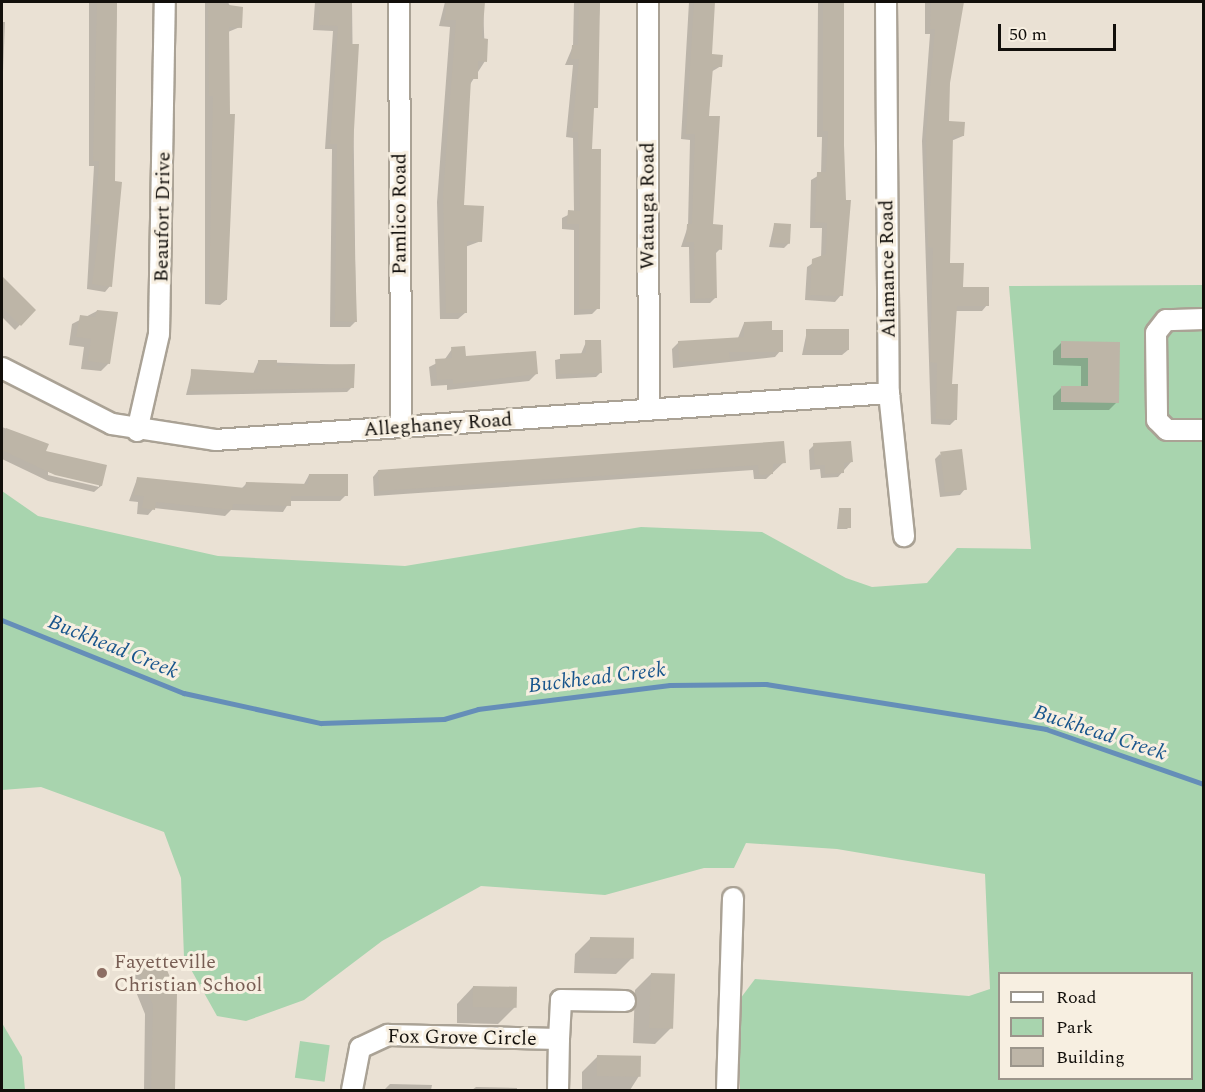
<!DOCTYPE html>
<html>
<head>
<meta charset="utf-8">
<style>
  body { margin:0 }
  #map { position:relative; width:1205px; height:1092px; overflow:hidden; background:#eae1d4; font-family:Spectral,serif }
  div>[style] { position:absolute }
  .green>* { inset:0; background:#a8d4ae; transform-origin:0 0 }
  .shadow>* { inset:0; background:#0003 }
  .stream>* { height:4.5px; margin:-2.25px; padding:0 2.25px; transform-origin:2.25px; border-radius:2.25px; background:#658eb8 }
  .building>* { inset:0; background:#bdb5a7; transform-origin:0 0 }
  .roads { filter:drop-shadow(2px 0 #aaa295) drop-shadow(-2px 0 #aaa295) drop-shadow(0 2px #aaa295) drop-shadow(0 -2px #aaa295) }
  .minor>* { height:20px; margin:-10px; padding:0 10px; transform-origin:10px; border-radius:10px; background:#fff }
  .dots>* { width:16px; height:16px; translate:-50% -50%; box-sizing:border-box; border:3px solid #f7efe1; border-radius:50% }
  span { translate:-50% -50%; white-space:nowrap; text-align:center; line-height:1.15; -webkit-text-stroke:6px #f7efe1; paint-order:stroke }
  .street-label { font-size:20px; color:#120f0b }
  .education-label { font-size:20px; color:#785e54 }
  .left { translate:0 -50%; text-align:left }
  .water-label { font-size:21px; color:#18558c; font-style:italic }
  .frame { position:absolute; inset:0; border:3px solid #120f0b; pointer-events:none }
  .legend { position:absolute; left:998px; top:972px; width:195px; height:108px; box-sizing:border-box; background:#f7efe1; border:2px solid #9b958b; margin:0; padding:8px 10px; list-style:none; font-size:18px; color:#120f0b }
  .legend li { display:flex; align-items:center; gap:12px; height:30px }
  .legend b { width:30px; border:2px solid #9b958b }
  .scale { position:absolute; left:998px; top:24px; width:118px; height:27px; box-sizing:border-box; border:3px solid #120f0b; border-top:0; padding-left:8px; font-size:18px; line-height:21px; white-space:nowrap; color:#120f0b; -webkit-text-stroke:4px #f7efe1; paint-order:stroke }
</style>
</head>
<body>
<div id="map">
  <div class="green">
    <div style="clip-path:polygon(evenodd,1203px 285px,1203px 1090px,740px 1090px,740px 999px,755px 979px,969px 996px,990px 989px,985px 874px,837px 849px,746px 843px,734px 868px,704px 868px,605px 895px,481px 886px,382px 941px,304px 1000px,246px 1021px,217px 1016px,184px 957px,181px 878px,164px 832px,41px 787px,2px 790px,2px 491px,38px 516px,218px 556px,405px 566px,641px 527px,762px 532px,846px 578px,872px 587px,927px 583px,957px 548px,1031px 549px,1009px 286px,1203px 285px,1000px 974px,1192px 974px,1192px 1078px,1000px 1078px,1000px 974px)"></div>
    <div style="clip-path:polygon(2px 1023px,22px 1057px,25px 1090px,2px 1090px)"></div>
    <div style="left:300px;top:1041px;width:30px;height:37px;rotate:8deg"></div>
  </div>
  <div class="shadow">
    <div style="clip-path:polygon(89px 2px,117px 2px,110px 286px,105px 292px,87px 289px,94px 166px,89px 166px)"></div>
    <div style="clip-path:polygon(205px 2px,228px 2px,240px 27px,228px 32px,226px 300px,220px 305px,205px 304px)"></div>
    <div style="clip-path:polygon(315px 2px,352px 2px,356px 321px,350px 327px,330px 327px,332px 149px,325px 149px,333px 31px,313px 30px)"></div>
    <div style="clip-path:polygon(445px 2px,483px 2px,485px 61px,469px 86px,463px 207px,481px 241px,465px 247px,465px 313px,458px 319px,440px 319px,437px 202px,450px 27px,439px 26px)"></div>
    <div style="clip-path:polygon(574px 2px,600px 2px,590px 150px,598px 308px,592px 314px,574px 315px,574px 230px,562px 229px,562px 218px,574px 212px,573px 138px,566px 137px,573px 65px,565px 65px,573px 46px)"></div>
    <div style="clip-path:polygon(689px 2px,714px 2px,711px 56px,721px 66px,711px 72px,707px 117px,711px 226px,720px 249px,715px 254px,716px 297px,710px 303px,690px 303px,689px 247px,681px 247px,688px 226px,690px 140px,681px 139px)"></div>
    <div style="clip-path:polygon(818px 2px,844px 2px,841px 295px,835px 302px,805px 300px,807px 267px,821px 258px,822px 228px,810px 228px,811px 180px,821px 174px,822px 137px,817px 137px)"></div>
    <div style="clip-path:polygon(925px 2px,961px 2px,949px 83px,947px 123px,963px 136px,951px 141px,948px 264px,962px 289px,987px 305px,982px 311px,955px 311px,951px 386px,956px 419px,950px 425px,931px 424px,922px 141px,930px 34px,925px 34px)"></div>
    <div style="clip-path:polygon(2px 22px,5px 22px,2px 97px)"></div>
    <div style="clip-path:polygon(774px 225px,789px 243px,784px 248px,769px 247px)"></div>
    <div style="clip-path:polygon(2px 278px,34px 310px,15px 330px,2px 317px)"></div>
    <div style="clip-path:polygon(97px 311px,109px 363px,101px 371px,81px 369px,84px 347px,69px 345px,72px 324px)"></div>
    <div style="clip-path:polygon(744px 323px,771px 331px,781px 350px,775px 357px,673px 368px,672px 349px,679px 342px,738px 338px)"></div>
    <div style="clip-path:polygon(807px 331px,848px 350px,842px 355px,802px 355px)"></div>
    <div style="clip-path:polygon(586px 342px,601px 372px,596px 377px,556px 379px,555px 360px,581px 354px)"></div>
    <div style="clip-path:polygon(1061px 343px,1118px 343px,1117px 402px,1109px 410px,1053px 410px,1053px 396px,1061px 388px,1081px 388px,1081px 366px,1053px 365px,1053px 351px)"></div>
    <div style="clip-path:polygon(452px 349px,464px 358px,536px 374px,529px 381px,447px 390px,447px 385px,431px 386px,429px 367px,445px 359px)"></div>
    <div style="clip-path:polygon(258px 362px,353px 365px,352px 387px,347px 392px,186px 395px,192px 371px,253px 374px)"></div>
    <div style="clip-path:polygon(evenodd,2px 427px,47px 445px,44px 452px,106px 466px,101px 486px,94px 492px,48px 481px,2px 459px,2px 427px,48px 472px,99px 484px,99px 487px,48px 475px,48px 472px)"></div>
    <div style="clip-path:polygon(814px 445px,851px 462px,838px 477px,821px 478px,820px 469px,810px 470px,809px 450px)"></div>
    <div style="clip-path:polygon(940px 454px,965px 489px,960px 495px,940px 497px,935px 459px)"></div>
    <div style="clip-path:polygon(784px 462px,766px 479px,754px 479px,753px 470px,374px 496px,373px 477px,378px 471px)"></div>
    <div style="clip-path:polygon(309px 475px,346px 495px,340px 501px,290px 501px,283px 512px,231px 510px,225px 516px,154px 508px,148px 515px,137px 514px,138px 502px,129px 501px,137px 479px,241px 489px,246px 484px,303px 486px)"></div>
    <div style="clip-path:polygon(839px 510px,849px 527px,847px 529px,837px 529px)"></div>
    <div style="clip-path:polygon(591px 938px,632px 958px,616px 974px,574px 973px,575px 954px)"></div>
    <div style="clip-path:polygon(138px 969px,175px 994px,174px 1090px,144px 1090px,145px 1014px,130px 977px)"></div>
    <div style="clip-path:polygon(651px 974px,671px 1028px,655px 1044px,633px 1043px,635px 990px)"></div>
    <div style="clip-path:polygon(473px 987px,515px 1007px,498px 1024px,457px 1023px,457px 1004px)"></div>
    <div style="clip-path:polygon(598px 1056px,639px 1076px,630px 1090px,582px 1090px,582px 1072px)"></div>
    <div style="clip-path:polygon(390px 1084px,432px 1085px,431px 1090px,384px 1090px)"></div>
    <div style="clip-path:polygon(476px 1087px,517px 1088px,517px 1090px,472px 1090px)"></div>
  </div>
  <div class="stream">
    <div style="left:2px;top:620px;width:196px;rotate:21.9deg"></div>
    <div style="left:184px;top:693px;width:140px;rotate:12.4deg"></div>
    <div style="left:321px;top:723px;width:123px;rotate:-1.9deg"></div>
    <div style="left:444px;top:719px;width:35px;rotate:-16deg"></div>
    <div style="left:478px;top:709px;width:193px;rotate:-7.1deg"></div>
    <div style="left:670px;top:685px;width:96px;rotate:-0.6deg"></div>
    <div style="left:766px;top:684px;width:284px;rotate:9.1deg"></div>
    <div style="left:1046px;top:729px;width:167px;rotate:19.2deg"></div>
  </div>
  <div class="building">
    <div style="clip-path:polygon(97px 2px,117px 2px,115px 181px,122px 182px,112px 287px,92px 284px,100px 225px,95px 224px,99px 161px,93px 161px)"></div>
    <div style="clip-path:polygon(208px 2px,243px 7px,242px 28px,229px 27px,230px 114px,235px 114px,227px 300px,209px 300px,213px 96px,209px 96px)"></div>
    <div style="clip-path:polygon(320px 2px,352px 2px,350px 44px,359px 44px,352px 164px,357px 322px,335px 321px,337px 144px,330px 144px,338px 26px,319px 25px)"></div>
    <div style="clip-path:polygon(446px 2px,485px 2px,482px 38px,488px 39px,487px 62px,478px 61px,478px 79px,471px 79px,464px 205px,484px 206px,482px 242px,467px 241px,467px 313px,446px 313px,443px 194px,456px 20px,445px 20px)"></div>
    <div style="clip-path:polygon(579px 2px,600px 2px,598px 108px,594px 108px,592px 149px,601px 149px,600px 309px,579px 309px,579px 224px,567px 224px,568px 210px,580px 211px,578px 132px,572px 132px,579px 59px,571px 59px,572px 45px,578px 45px)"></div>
    <div style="clip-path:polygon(694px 2px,715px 2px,712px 54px,723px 55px,722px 67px,713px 67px,709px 116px,720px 116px,713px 224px,723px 225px,722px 250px,716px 249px,717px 298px,695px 299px,694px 242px,686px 242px,687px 224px,692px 224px,695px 134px,686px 134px)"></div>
    <div style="clip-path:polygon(823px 2px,844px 2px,844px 145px,846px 200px,851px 200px,843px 296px,810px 295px,812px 259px,826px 254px,827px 223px,815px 222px,817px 172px,826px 172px,828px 131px,823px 131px)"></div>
    <div style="clip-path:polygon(931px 2px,964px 2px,950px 83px,949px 121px,965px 122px,964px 136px,953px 136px,950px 263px,964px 263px,963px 287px,989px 287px,989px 306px,957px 306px,952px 384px,958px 384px,957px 420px,936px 419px,937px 363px,930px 362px,933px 248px,928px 247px,926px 135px,935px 29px,930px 29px)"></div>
    <div style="left:774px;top:223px;width:17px;height:20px;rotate:3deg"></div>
    <div style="clip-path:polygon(2px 276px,36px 310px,21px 326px,2px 307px)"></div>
    <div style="clip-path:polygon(97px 310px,118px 312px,110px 364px,88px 361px,91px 339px,76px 337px,80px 315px,95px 317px)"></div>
    <div style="clip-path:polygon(772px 321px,772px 330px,783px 330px,783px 352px,729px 352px,730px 360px,679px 362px,678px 341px,744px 337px,744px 322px)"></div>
    <div style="left:806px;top:329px;width:43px;height:21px"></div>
    <div style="clip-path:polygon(585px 340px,601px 340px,602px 373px,560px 374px,560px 354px,586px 353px)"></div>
    <div style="clip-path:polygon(1061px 341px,1120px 342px,1119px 403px,1061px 402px,1061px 386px,1088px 386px,1088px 358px,1061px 358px)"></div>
    <div style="clip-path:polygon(465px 346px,466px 356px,536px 351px,538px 374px,453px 384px,453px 379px,437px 380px,435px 359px,452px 358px,451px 347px)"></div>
    <div style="clip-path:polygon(258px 360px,277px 360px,277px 366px,355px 364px,354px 388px,190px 391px,191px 369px,258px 373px)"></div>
    <div style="clip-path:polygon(6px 428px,49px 444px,46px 451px,107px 465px,102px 486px,55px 475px,2px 450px)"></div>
    <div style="clip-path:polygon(784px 441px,786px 463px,773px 464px,773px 474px,759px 475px,758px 465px,379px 491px,378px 470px)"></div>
    <div style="clip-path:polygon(851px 441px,853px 462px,844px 463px,844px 473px,825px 474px,825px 465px,815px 465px,813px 443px)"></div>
    <div style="left:962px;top:449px;width:41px;height:22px;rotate:83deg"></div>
    <div style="clip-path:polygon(309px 474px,348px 474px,348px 496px,291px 496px,291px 506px,233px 504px,232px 510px,156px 502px,155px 510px,142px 508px,144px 496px,134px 495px,137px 477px,245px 488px,246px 482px,308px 484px)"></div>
    <div style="left:839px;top:508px;width:12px;height:20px"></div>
    <div style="left:590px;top:937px;width:44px;height:21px;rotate:1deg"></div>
    <div style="clip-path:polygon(162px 958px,177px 994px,175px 1090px,151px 1090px,153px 1005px,137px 968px)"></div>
    <div style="left:651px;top:973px;width:24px;height:55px;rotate:2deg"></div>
    <div style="left:473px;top:986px;width:44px;height:21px;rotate:1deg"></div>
    <div style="left:597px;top:1055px;width:44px;height:21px;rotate:1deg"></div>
  </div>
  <div class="roads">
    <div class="minor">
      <div style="left:399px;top:2px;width:425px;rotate:89.7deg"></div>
      <div style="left:648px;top:2px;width:408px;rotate:89.9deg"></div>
      <div style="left:886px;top:2px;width:391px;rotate:89.6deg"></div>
      <div style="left:889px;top:393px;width:144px;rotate:84deg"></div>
      <div style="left:1204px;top:319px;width:38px;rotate:178deg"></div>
      <div style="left:1166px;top:320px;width:16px;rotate:128deg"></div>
      <div style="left:1156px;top:333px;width:87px;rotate:89.3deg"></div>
      <div style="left:1157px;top:420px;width:14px;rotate:45deg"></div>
      <div style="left:1167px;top:430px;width:37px"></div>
      <div style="left:2px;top:368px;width:123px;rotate:27deg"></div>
      <div style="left:112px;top:424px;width:104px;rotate:8.8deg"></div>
      <div style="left:215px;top:440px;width:676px;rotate:-3.99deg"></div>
      <div style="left:137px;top:431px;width:99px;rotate:-77.2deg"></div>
      <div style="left:159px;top:334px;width:332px;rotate:-89deg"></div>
      <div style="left:559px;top:1039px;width:39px;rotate:-87deg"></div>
      <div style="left:561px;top:1000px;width:64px;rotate:0.9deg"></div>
      <div style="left:352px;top:1090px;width:43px;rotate:-79.2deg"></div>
      <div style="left:360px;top:1048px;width:31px;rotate:-25deg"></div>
      <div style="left:388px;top:1035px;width:171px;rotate:1.3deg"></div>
      <div style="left:559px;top:1039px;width:51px;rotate:91.1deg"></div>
      <div style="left:727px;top:1090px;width:192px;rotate:-88.2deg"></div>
    </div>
  </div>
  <div class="dots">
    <div style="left:102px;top:973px;background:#8d6e63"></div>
  </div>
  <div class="street-label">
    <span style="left:648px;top:206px;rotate:-90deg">Watauga Road</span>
    <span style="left:400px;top:214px;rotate:-90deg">Pamlico Road</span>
    <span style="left:163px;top:217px;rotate:-89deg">Beaufort Drive</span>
    <span style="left:888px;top:269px;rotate:-91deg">Alamance Road</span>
    <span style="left:438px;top:425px;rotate:-4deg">Alleghaney Road</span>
    <span style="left:462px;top:1038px;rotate:1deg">Fox Grove Circle</span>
  </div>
  <div class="education-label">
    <span class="left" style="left:114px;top:974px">Fayetteville<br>Christian School</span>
  </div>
  <div class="water-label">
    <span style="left:113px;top:647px;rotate:22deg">Buckhead Creek</span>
    <span style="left:597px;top:678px;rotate:-7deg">Buckhead Creek</span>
    <span style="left:1100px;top:733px;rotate:18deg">Buckhead Creek</span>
  </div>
  <div class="frame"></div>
  <ul class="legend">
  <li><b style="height:8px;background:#fff"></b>Road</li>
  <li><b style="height:16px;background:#a8d4ae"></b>Park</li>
  <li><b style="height:16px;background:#bdb5a7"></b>Building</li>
  </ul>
  <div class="scale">50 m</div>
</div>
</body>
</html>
